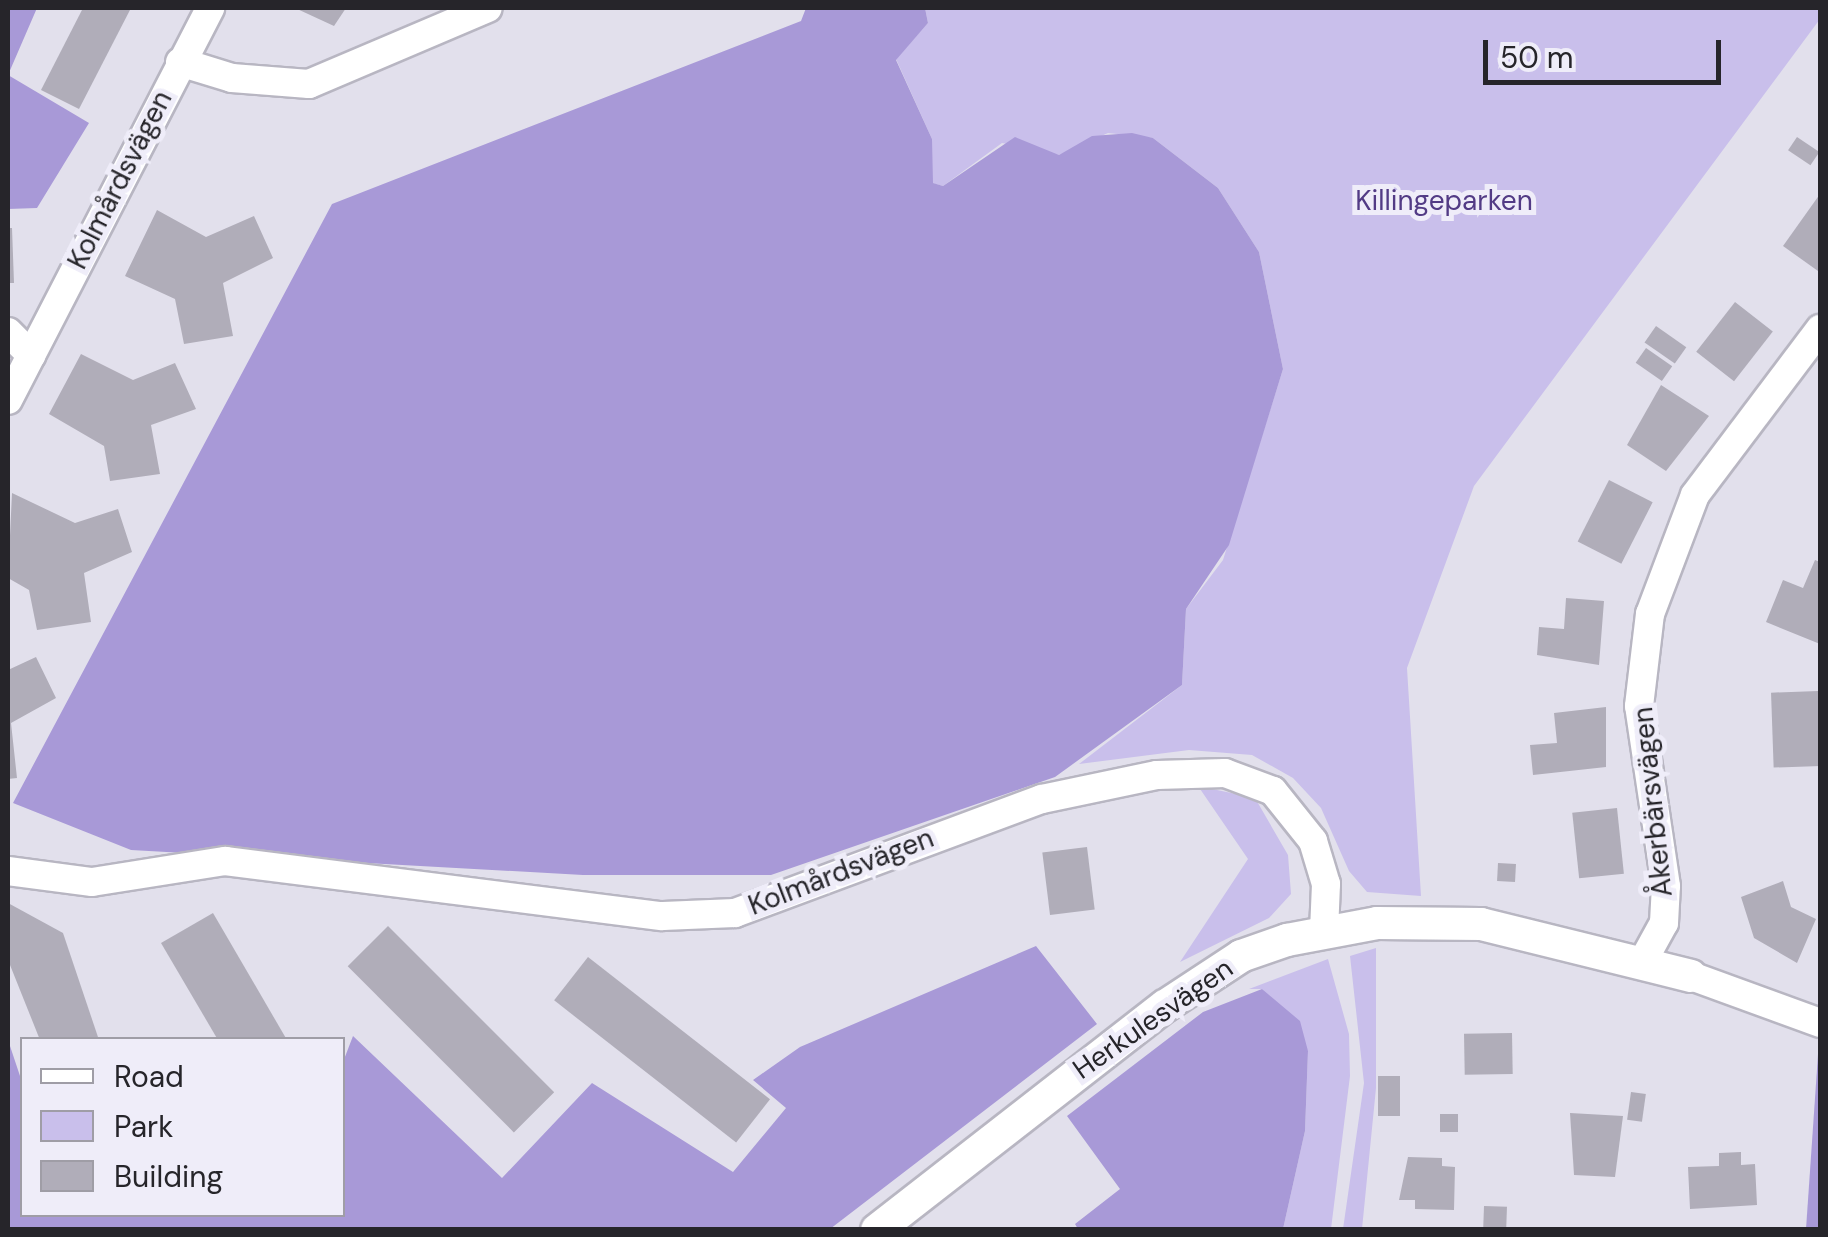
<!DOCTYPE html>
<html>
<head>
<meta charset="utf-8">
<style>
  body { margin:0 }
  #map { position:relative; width:1828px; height:1237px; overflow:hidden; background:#e2e0ec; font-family:"DM Sans",sans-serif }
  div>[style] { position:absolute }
  .green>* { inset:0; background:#c9bfeb }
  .forest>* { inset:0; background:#a899d7 }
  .building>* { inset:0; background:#b0adb9; transform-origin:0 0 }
  .roads { filter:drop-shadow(2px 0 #b8b6c2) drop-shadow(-2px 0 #b8b6c2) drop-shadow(0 2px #b8b6c2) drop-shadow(0 -2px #b8b6c2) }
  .minor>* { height:28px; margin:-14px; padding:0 14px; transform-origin:14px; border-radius:14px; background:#fff }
  .tertiary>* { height:32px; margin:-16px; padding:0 16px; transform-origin:16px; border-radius:16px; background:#fff }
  span { translate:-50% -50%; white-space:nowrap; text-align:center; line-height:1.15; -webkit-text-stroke:10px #efedf9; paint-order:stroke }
  .street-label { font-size:28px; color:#26252a }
  .park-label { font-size:28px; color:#523b85 }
  .frame { position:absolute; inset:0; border:10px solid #26252a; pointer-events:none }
  .legend { position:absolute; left:20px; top:1037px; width:325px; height:180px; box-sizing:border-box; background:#efedf9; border:2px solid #9f9da6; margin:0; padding:12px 18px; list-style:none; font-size:30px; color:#26252a }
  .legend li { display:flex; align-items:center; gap:20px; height:50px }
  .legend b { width:50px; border:2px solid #9f9da6 }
  .scale { position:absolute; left:1483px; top:40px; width:238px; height:45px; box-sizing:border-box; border:5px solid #26252a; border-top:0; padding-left:12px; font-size:30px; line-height:35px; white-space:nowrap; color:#26252a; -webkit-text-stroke:8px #efedf9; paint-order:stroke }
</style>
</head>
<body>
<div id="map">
  <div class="green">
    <div style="clip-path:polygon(925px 8px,1820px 8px,1820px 19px,1474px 486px,1407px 668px,1421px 896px,1367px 892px,1349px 871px,1321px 808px,1293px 778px,1252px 755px,1189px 750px,1079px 764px,1182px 685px,1186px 609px,1223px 560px,1283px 369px,1259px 252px,1218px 188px,1153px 138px,1108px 133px,1059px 155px,1002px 143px,943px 186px,932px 183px,932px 139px,896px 59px,928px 23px)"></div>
    <div style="clip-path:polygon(1198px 786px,1255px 798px,1288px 855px,1291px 894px,1269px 918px,1180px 962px,1248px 859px)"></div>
    <div style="clip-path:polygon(1376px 948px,1376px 1088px,1362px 1229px,1343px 1229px,1364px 1083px,1350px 956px)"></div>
    <div style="clip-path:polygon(1328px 959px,1349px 1034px,1350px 1076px,1331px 1229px,1283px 1229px,1305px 1131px,1308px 1051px,1262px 989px,1249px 989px)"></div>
  </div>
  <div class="forest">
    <div style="clip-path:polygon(8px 8px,37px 8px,8px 75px,89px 123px,37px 208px,8px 209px)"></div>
    <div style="clip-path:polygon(806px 8px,925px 8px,928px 23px,896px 60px,932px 139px,933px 183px,943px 186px,1015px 137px,1059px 155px,1092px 136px,1132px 133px,1153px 138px,1218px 188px,1259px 252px,1283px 369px,1229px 545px,1186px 609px,1182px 685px,1055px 777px,771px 875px,583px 875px,131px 850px,13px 803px,332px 204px,801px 21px)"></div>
    <div style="clip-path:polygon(1036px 946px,1097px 1024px,830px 1229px,8px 1229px,8px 1040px,22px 1082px,22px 1214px,342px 1214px,343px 1062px,353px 1036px,502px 1178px,592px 1083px,733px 1172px,786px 1108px,753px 1080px,800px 1047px)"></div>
    <div style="clip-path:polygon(1262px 989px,1300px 1021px,1308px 1051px,1305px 1131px,1283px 1229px,1078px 1229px,1075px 1224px,1120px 1189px,1067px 1116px,1203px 1012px)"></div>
    <div style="clip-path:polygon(1819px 1040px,1820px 1229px,1806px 1229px)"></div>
  </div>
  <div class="building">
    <div style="clip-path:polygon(83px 8px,131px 8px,79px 109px,41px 90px)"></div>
    <div style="clip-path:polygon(295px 8px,346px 8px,334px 26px)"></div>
    <div style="left:1797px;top:137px;width:27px;height:16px;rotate:34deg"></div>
    <div style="clip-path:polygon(1820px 194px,1820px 268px,1818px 271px,1783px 246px)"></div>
    <div style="clip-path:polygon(157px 210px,206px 237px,254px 216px,273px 258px,223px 283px,233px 336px,184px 344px,175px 299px,125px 276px)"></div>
    <div style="clip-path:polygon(8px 228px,12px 228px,14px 283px,8px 283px)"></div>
    <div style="left:1735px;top:302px;width:48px;height:63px;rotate:38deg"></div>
    <div style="left:1656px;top:326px;width:37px;height:20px;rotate:35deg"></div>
    <div style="left:1646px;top:348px;width:32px;height:18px;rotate:35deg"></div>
    <div style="clip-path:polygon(81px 354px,133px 380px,175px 363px,196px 409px,151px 425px,160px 474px,110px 481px,104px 446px,49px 414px)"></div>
    <div style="clip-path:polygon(1661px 385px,1709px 416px,1666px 471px,1627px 445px)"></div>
    <div style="left:1609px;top:480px;width:49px;height:69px;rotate:27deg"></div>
    <div style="clip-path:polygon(12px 493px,75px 523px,118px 509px,132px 552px,84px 573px,91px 622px,37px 630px,29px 590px,8px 578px)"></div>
    <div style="clip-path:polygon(1815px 560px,1820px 562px,1820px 644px,1766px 622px,1783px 580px,1803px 588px)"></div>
    <div style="clip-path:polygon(1566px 598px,1604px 601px,1599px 665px,1537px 655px,1539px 627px,1564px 629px)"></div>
    <div style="clip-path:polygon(36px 657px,56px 698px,11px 723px,17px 778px,8px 779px,8px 670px)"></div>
    <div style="left:1818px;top:691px;width:75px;height:47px;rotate:88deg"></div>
    <div style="clip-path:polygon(1606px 707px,1606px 767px,1533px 775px,1530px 745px,1557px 743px,1554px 713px)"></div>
    <div style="left:1617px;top:808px;width:66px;height:45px;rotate:84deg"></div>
    <div style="left:1087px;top:847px;width:63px;height:45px;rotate:83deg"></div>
    <div style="left:1498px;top:863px;width:18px;height:18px;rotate:3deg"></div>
    <div style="clip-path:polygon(1783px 881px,1791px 907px,1816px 919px,1797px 963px,1754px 938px,1741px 897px)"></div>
    <div style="clip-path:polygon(8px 903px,63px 933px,99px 1040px,40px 1040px,8px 960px)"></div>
    <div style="clip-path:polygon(213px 913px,287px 1040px,218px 1040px,161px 943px)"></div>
    <div style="left:388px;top:926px;width:235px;height:57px;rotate:45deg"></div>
    <div style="left:588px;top:957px;width:231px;height:55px;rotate:38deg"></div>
    <div style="left:1512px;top:1033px;width:41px;height:48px;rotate:89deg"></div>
    <div style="left:1378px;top:1076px;width:22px;height:40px"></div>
    <div style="left:1631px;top:1092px;width:15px;height:28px;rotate:8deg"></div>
    <div style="clip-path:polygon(1570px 1113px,1623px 1116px,1615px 1177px,1574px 1175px)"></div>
    <div style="left:1440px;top:1114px;width:18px;height:18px"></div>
    <div style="clip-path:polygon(1741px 1152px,1741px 1165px,1755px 1164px,1757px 1205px,1690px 1209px,1688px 1167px,1719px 1166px,1719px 1153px)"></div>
    <div style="clip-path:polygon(1408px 1157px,1442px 1158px,1442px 1166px,1455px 1167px,1454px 1210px,1415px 1209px,1415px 1200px,1399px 1200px)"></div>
    <div style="left:1484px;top:1206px;width:23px;height:22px;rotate:2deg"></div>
  </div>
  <div class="roads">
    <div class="minor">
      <div style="left:180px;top:62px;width:54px;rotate:17.1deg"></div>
      <div style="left:232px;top:78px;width:77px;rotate:4.5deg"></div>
      <div style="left:309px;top:84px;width:194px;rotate:-23deg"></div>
      <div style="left:8px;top:332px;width:33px;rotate:45deg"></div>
      <div style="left:8px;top:400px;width:441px;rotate:-62.7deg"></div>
      <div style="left:8px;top:871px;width:85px;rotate:7.5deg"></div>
      <div style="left:92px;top:882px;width:135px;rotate:-9deg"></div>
      <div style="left:225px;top:861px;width:441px;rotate:7.2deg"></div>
      <div style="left:663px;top:916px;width:72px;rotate:-2.4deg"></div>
      <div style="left:735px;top:913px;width:327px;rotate:-20.4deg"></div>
      <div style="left:1042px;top:799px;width:117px;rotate:-11.8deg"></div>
      <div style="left:1157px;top:775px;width:68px;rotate:-1.7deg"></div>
      <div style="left:1225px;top:773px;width:51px;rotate:20.6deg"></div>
      <div style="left:1273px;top:791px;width:64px;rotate:51.3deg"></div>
      <div style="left:1313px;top:841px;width:45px;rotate:73.2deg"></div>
      <div style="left:1326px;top:884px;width:47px;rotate:92.4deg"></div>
      <div style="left:1643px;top:961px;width:43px;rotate:-61.1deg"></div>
      <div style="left:1664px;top:923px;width:37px;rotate:-87deg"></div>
      <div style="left:1666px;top:886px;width:182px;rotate:-98.5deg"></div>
      <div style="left:1639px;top:706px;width:93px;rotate:-83.2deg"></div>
      <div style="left:1650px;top:614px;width:127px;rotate:-69.3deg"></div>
      <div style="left:1695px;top:495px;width:208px;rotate:-53deg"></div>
      <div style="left:1691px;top:976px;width:137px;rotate:20deg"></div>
    </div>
    <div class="tertiary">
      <div style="left:877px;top:1230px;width:365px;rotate:-37.9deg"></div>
      <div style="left:1165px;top:1006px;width:91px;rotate:-33.3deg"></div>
      <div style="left:1241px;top:956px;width:49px;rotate:-19.2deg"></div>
      <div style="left:1287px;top:940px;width:92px;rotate:-10.7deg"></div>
      <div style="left:1377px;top:923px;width:104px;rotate:0.6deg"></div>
      <div style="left:1481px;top:924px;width:216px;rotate:13.9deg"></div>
    </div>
  </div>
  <div class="street-label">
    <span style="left:120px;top:180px;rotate:-63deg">Kolmårdsvägen</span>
    <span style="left:1653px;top:802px;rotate:-96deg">Åkerbärsvägen</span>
    <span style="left:841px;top:872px;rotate:-21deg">Kolmårdsvägen</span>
    <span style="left:1153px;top:1019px;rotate:-35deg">Herkulesvägen</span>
  </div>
  <div class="park-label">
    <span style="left:1444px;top:201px">Killingeparken</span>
  </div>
  <div class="frame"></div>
  <ul class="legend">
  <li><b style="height:12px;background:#fff"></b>Road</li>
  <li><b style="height:28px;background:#c9bfeb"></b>Park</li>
  <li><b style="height:28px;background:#b0adb9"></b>Building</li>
  </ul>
  <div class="scale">50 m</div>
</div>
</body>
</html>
